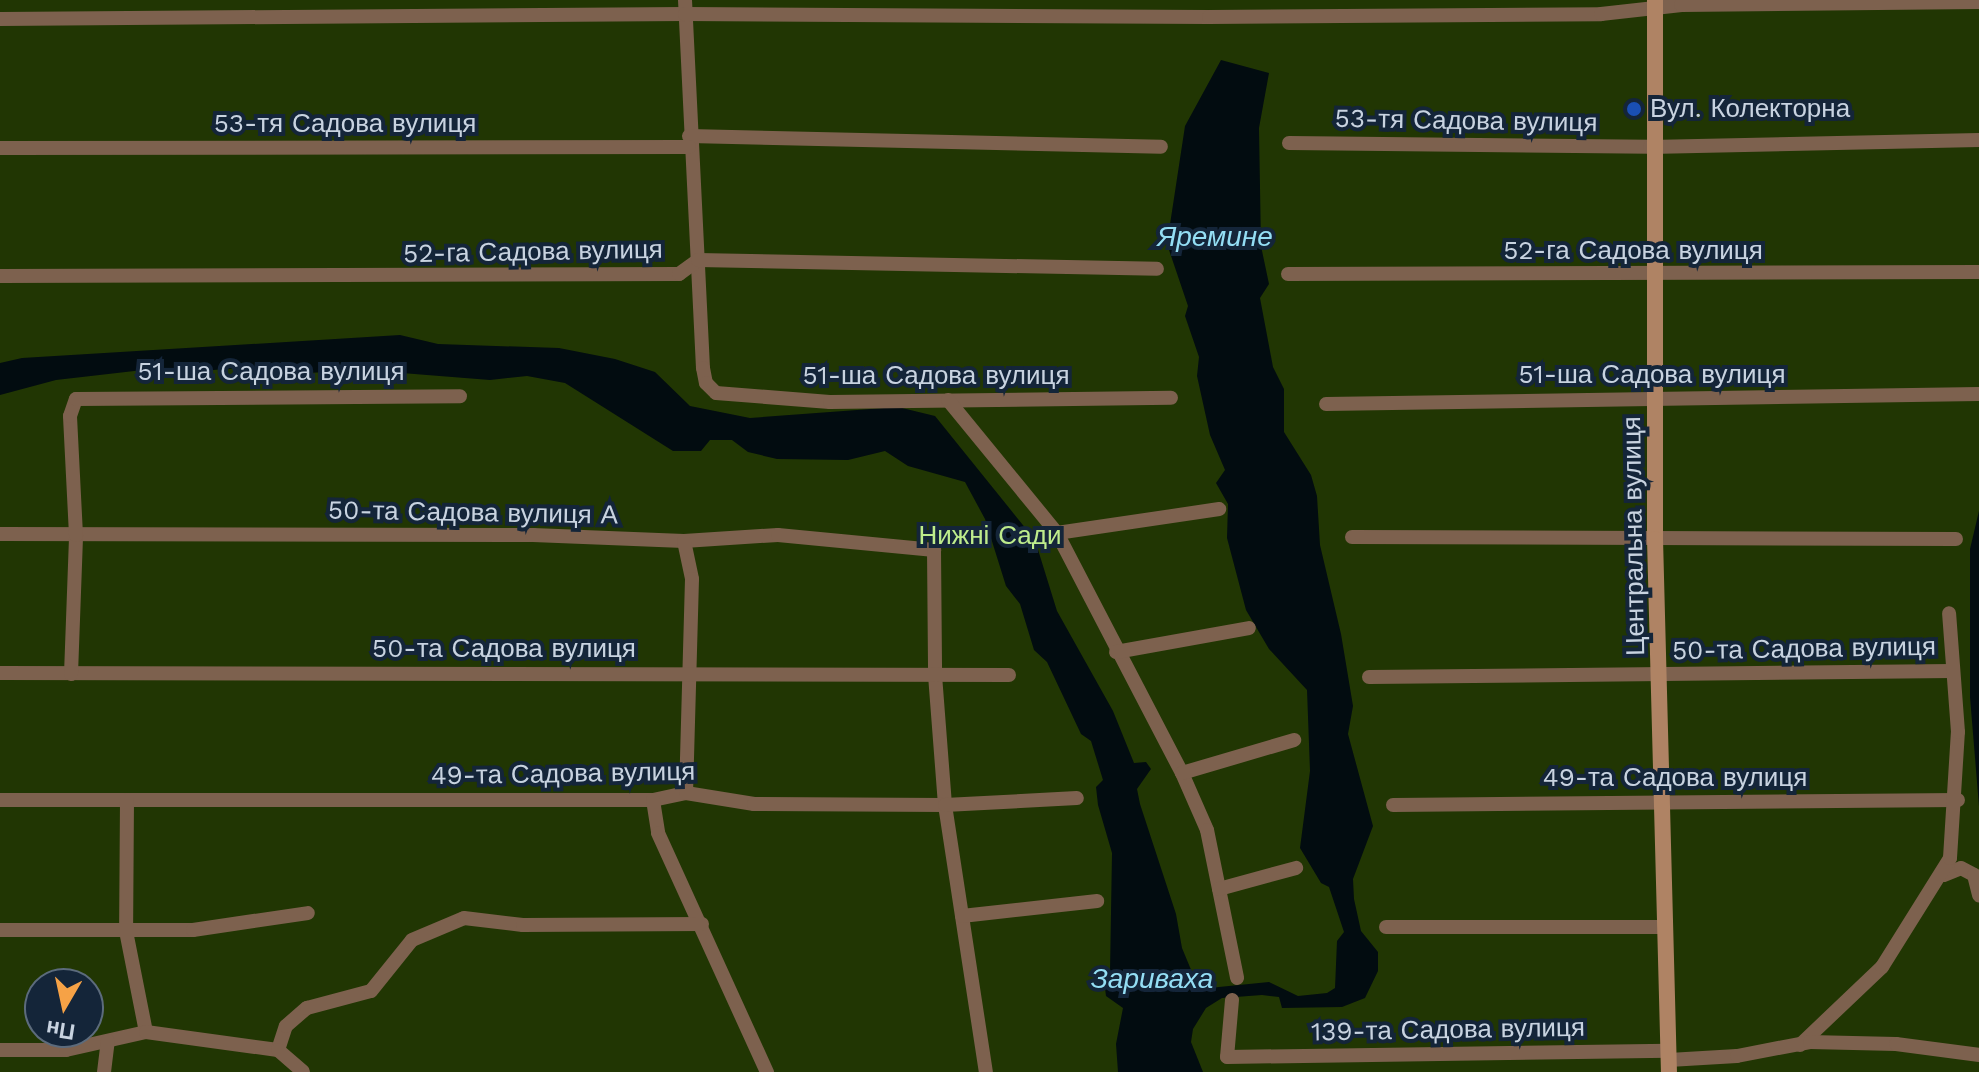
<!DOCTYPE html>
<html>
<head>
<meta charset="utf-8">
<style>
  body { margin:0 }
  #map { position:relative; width:1979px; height:1072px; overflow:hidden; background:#142539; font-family:"Work Sans",sans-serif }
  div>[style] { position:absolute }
  .green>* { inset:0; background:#213603 }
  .water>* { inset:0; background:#020c10 }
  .street>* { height:14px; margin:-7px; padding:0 7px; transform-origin:7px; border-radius:7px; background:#7d614e }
  .secondary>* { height:16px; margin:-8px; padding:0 8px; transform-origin:8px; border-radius:8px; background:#af8364 }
  .dots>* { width:22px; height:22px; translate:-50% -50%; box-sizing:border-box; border:4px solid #142539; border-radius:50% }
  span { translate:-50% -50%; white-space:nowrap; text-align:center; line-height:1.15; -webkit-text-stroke:8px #142539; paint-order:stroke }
  .poi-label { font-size:26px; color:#c8d3e0 }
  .left { translate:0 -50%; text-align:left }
  .street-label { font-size:26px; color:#c8d3e0 }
  .park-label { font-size:26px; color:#beec8c }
  .water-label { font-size:28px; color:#94def4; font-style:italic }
  .north { position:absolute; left:24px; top:968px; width:80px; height:80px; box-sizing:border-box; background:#142539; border:2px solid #5c6b7c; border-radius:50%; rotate:189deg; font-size:22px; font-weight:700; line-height:32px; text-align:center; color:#c8d3e0 }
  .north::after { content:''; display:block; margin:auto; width:28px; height:36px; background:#f6a246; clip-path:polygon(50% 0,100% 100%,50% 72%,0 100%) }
</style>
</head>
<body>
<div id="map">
  <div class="green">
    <div style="clip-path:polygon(evenodd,0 0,1979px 0,1979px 1072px,0 1072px,0 0,40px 984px,88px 984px,88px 1032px,40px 1032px,40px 984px)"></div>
  </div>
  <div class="water">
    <div style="clip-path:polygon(1221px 60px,1269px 73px,1259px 128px,1261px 246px,1269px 284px,1260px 298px,1273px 367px,1284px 389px,1284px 432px,1311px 475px,1317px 496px,1320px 545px,1341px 634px,1353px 706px,1348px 734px,1373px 826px,1353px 879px,1354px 899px,1361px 931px,1378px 952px,1378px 971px,1365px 998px,1342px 1007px,1282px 1008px,1279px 997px,1262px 995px,1222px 998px,1206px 1008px,1193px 1029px,1191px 1042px,1203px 1072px,1118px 1072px,1116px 1044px,1123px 1008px,1106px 996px,1105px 988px,1110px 972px,1112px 853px,1098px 805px,1096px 787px,1103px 780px,1091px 741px,1081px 734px,1047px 662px,1034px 650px,1020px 604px,1006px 586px,985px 519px,965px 482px,908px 466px,885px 451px,848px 460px,777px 459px,748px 452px,732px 440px,710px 440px,701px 451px,673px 451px,565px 383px,527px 376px,490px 380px,364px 370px,289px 374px,251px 367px,176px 373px,143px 370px,56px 380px,0 395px,0 363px,22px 358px,400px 335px,438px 344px,559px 348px,615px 359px,655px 372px,690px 406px,750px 418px,898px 407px,935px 416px,1035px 540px,1057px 611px,1113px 711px,1134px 763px,1146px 762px,1151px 769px,1137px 789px,1140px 804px,1176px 914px,1182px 948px,1199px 989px,1269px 982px,1298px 996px,1327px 993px,1335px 988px,1337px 941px,1344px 932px,1329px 887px,1321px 883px,1300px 848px,1310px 771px,1307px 690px,1269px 649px,1246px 610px,1227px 538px,1228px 504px,1216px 483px,1225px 470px,1210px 435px,1197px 376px,1199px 357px,1185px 316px,1188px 306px,1167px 244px,1185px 126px)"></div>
    <div style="clip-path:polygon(1979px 511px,1979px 806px,1970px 697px,1970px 549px)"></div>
  </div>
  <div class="street">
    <div style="left:685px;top:0;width:368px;rotate:87.2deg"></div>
    <div style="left:703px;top:368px;width:15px;rotate:79deg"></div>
    <div style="left:706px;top:383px;width:14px;rotate:45deg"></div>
    <div style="left:716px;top:393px;width:114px;rotate:4.5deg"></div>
    <div style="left:830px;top:402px;width:341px;rotate:-0.7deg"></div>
    <div style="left:0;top:19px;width:685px;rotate:-0.42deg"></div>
    <div style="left:685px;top:14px;width:524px;rotate:0.33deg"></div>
    <div style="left:1209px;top:17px;width:392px;rotate:-0.4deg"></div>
    <div style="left:1601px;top:14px;width:81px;rotate:-6.4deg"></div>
    <div style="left:1681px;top:5px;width:298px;rotate:-0.6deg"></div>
    <div style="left:689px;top:136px;width:472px;rotate:1.3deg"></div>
    <div style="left:1289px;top:143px;width:361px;rotate:0.6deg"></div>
    <div style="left:1650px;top:147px;width:329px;rotate:-1.2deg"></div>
    <div style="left:0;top:148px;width:689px;rotate:-0.08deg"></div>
    <div style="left:1288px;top:274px;width:691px;rotate:-0.17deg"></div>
    <div style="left:0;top:276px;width:679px;rotate:-0.17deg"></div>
    <div style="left:679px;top:274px;width:24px;rotate:-36deg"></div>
    <div style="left:698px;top:260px;width:459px;rotate:1.1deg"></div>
    <div style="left:948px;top:400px;width:172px;rotate:50.7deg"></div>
    <div style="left:1057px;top:533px;width:271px;rotate:62.5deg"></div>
    <div style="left:1182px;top:773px;width:62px;rotate:66.3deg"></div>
    <div style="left:1207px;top:830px;width:151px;rotate:78.5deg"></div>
    <div style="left:1326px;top:404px;width:653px;rotate:-0.88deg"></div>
    <div style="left:1057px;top:533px;width:164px;rotate:-8.4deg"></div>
    <div style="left:0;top:534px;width:533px;rotate:0.11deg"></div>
    <div style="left:533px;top:535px;width:151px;rotate:2.3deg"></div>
    <div style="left:684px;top:541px;width:94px;rotate:-3.7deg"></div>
    <div style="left:778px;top:535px;width:157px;rotate:5.5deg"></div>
    <div style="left:934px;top:550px;width:125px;rotate:89.5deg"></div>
    <div style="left:935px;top:675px;width:130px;rotate:85.6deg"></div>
    <div style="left:945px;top:805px;width:270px;rotate:81.3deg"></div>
    <div style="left:1352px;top:537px;width:604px;rotate:0.19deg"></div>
    <div style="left:684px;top:541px;width:39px;rotate:78deg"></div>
    <div style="left:692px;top:579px;width:214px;rotate:91.6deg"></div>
    <div style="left:1116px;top:652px;width:135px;rotate:-10.2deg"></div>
    <div style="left:0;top:673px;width:1009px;rotate:0.11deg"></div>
    <div style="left:71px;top:674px;width:139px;rotate:-87.9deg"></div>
    <div style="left:76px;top:535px;width:119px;rotate:-92.9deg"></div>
    <div style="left:70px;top:416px;width:18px;rotate:-71deg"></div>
    <div style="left:76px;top:399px;width:384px;rotate:-0.4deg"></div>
    <div style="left:1369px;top:677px;width:583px;rotate:-0.59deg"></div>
    <div style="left:1182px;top:773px;width:117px;rotate:-16.4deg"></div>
    <div style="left:0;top:800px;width:653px"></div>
    <div style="left:653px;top:800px;width:34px;rotate:-12deg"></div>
    <div style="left:686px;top:793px;width:69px;rotate:9.2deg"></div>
    <div style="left:754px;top:804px;width:191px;rotate:0.3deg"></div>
    <div style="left:945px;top:805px;width:132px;rotate:-3deg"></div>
    <div style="left:127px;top:800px;width:131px;rotate:90.4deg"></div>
    <div style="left:126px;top:931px;width:103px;rotate:78.8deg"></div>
    <div style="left:653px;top:800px;width:33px;rotate:81deg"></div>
    <div style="left:658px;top:833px;width:263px;rotate:65.5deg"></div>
    <div style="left:1393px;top:805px;width:565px;rotate:-0.51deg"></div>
    <div style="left:1944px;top:875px;width:18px;rotate:-22deg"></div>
    <div style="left:1961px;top:868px;width:15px;rotate:28deg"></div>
    <div style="left:1974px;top:875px;width:21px;rotate:76deg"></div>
    <div style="left:1219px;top:889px;width:80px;rotate:-15.3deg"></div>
    <div style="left:962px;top:916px;width:136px;rotate:-6.3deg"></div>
    <div style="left:1386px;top:927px;width:280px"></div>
    <div style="left:0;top:930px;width:193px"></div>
    <div style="left:193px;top:930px;width:116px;rotate:-8.4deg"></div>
    <div style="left:1232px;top:1000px;width:57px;rotate:95deg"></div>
    <div style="left:1227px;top:1057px;width:442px;rotate:-0.8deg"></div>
    <div style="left:1800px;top:1045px;width:113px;rotate:-43.6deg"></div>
    <div style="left:1882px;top:967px;width:128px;rotate:-58deg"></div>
    <div style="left:1950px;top:858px;width:126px;rotate:-86.4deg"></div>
    <div style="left:1958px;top:732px;width:119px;rotate:-94.3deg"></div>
    <div style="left:0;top:1050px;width:66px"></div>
    <div style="left:66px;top:1050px;width:82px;rotate:-12.7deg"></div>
    <div style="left:146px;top:1032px;width:133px;rotate:7.8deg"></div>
    <div style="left:278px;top:1050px;width:25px;rotate:-72deg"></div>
    <div style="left:286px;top:1026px;width:28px;rotate:-41deg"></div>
    <div style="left:307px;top:1008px;width:66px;rotate:-14.9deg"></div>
    <div style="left:371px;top:991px;width:65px;rotate:-51.2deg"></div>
    <div style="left:412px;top:940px;width:56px;rotate:-22.9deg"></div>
    <div style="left:464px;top:918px;width:59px;rotate:6.8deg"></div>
    <div style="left:523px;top:925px;width:179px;rotate:-0.3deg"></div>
    <div style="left:278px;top:1050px;width:33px;rotate:41deg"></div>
    <div style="left:1669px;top:1060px;width:68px;rotate:-3.4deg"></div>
    <div style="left:1737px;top:1056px;width:74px;rotate:-10.9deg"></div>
    <div style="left:1810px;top:1042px;width:86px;rotate:1.3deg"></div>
    <div style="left:1896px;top:1044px;width:84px;rotate:7.5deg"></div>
    <div style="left:104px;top:1072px;width:31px;rotate:-83deg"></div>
  </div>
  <div class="secondary">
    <div style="left:1655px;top:0;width:539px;rotate:90deg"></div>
    <div style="left:1655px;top:539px;width:533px;rotate:88.5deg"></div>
  </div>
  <div class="dots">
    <div style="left:1634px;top:109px;background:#1a4fb4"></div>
  </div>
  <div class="poi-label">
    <span class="left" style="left:1650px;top:109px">Вул. Колекторна</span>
  </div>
  <div class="street-label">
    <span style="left:1466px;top:121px;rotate:1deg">53-тя Садова вулиця</span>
    <span style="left:345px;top:124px">53-тя Садова вулиця</span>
    <span style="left:1633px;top:251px">52-га Садова вулиця</span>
    <span style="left:533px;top:252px;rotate:-1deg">52-га Садова вулиця</span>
    <span style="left:271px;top:372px">51-ша Садова вулиця</span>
    <span style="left:1652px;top:375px">51-ша Садова вулиця</span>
    <span style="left:936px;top:376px">51-ша Садова вулиця</span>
    <span style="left:473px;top:513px;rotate:1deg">50-та Садова вулиця А</span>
    <span style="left:1634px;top:536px;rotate:-91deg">Центральна вулиця</span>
    <span style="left:504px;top:649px">50-та Садова вулиця</span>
    <span style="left:1804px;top:649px;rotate:-1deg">50-та Садова вулиця</span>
    <span style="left:563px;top:774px;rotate:-1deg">49-та Садова вулиця</span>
    <span style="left:1675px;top:778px">49-та Садова вулиця</span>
    <span style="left:1448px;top:1030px;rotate:-1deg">139-та Садова вулиця</span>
  </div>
  <div class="park-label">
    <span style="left:990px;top:536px">Нижні Сади</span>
  </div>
  <div class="water-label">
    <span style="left:1215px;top:237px">Яремине</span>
    <span style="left:1152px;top:979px">Зариваха</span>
  </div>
  <div class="north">Пн</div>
</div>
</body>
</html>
